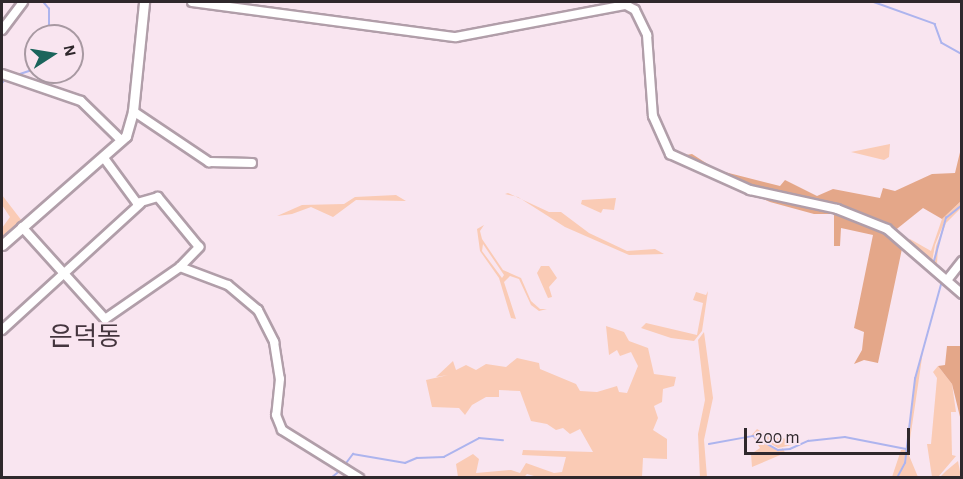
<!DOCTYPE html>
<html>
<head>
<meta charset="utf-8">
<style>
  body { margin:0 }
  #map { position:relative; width:963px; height:479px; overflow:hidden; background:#f9e5f0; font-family:"Alegreya Sans","Noto Sans KR",sans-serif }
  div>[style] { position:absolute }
  .green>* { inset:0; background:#facbb5 }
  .forest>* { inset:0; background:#e4a789 }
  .stream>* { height:1.5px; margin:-0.75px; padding:0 0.75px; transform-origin:0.75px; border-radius:0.75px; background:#adb4ee }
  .roads { filter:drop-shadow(2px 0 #b19ea9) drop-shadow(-2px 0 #b19ea9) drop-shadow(0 2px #b19ea9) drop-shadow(0 -2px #b19ea9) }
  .minor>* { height:8px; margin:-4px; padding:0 4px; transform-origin:4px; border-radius:4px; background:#fff }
  .major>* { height:9px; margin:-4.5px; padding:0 4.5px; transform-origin:4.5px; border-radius:4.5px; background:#fff }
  span { translate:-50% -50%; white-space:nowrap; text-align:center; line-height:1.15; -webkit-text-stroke:4.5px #f9e5f0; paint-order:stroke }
  .quarter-label { font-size:26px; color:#44353e }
  .frame { position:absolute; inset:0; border:3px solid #2f282c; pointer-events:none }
  .north { position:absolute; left:24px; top:24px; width:60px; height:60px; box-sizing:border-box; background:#f9e5f0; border:2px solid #a899a2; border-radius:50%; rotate:78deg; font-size:16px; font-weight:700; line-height:24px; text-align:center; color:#2f282c }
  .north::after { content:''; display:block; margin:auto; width:21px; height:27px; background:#1b655c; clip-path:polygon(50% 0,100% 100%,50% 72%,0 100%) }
  .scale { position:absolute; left:744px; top:428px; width:166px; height:27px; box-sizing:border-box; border:3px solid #2f282c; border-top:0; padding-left:8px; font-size:18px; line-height:21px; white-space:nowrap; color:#2f282c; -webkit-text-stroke:4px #f9e5f0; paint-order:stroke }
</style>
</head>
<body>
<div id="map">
  <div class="green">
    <div style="clip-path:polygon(890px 144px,889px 157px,884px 160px,851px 152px)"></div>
    <div style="clip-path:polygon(55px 193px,2px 242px,2px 228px,10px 217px,2px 205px,2px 195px,22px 221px)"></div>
    <div style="clip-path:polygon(508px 193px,549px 212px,561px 212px,589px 233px,627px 251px,655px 249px,664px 254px,629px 255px,565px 227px,518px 197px,505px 194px)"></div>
    <div style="clip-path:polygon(396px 195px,406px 201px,356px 200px,333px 217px,311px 207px,292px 214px,277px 216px,302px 205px,344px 204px,355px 197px)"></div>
    <div style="clip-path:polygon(616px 198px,614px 210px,603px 209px,601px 213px,581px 204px,582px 200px)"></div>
    <div style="clip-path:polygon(961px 201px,961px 208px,946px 223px,938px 246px,937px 264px,949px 274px,961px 257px,948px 275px,934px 264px,936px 246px,947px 218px,958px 208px,946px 218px,935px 245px,932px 262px,907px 243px,910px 239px,931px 251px,942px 219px)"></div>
    <div style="clip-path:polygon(evenodd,484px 225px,480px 231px,482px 239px,503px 270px,521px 278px,531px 301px,540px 309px,547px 309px,539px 311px,531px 305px,519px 279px,510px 276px,504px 282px,516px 319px,511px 318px,499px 278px,480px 251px,477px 229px,484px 225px,483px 244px,504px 275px,502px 278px,482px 251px,483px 244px)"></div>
    <div style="clip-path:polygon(541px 266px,549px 266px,557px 278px,549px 287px,552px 297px,548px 298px,537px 273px)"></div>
    <div style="clip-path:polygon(708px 291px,702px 331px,694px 341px,671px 338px,641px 328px,646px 323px,697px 335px,703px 303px,693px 300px,696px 292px,706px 295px)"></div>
    <div style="clip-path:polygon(606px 326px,624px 332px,629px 341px,648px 348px,654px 374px,676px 377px,674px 386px,663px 389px,662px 402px,654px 406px,658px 418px,653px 430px,667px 439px,667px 459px,643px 458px,642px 477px,541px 478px,527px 474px,524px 477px,458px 477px,456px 464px,473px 454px,479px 459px,476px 473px,511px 470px,520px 473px,526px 463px,554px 473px,562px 472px,566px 457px,522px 455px,523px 450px,593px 452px,580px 429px,570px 434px,563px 428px,556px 430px,547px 424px,531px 421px,520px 391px,499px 390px,499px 397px,486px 397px,472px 405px,465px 415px,459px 408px,432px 407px,426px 380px,448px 375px,436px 377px,453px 361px,456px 370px,466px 365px,476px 370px,486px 364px,506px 367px,517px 358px,539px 363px,540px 369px,576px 384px,580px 391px,597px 392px,617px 386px,619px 392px,627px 393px,638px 366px,631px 352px,620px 356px,617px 350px,609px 355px)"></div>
    <div style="clip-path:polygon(704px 332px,713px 398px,704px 440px,707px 477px,700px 478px,698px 434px,705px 400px,698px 340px)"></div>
    <div style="clip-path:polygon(923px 351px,908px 453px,918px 477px,898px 477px,905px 463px,915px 380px)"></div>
    <div style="clip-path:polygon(938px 366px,952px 384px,956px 412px,951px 412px,952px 455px,956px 456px,939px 476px,932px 477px,927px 444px,931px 444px,937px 378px,933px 372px)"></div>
    <div style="clip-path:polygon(757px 429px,772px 438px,784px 438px,792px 445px,778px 448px,757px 436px,750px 437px)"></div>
    <div style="clip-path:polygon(753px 437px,778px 451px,783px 448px,785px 453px,752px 467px,751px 454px,760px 448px)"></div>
    <div style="clip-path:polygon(901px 450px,906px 450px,904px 463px,897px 477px,892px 477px)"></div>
    <div style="clip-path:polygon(958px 461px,961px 477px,940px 477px,946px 471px)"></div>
  </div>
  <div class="forest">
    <div style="clip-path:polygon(961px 148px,961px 201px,942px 219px,923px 208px,893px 232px,746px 186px,680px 156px,692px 154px,717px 170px,780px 186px,785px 180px,817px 196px,833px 189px,880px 198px,883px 188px,895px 191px,932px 174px,955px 173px)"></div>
    <div style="clip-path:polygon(672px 158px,765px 197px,831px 210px,875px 225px,903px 244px,878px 363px,864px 360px,854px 364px,862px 350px,864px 332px,854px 328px,873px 235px,841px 228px,840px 246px,834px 246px,834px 214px,814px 214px,770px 202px)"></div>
    <div style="clip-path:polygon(961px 324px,962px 421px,961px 421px,952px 384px,938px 366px,945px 365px,947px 346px,961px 346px)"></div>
  </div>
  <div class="stream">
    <div style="left:874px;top:2px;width:65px;rotate:19.8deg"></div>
    <div style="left:935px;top:24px;width:20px;rotate:70deg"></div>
    <div style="left:942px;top:43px;width:23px;rotate:29deg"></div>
    <div style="left:17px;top:75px;width:13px;rotate:-18deg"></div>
    <div style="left:29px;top:71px;width:7px;rotate:-56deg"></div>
    <div style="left:33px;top:65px;width:11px;rotate:-117deg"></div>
    <div style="left:28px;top:55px;width:21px;rotate:-73deg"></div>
    <div style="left:34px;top:35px;width:16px;rotate:-22deg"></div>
    <div style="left:49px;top:29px;width:20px;rotate:-90deg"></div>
    <div style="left:49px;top:9px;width:9px;rotate:-131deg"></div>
    <div style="left:2px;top:83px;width:6px;rotate:-45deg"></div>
    <div style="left:934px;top:261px;width:45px;rotate:-74.4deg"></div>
    <div style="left:946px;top:218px;width:21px;rotate:-39deg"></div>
    <div style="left:709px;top:444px;width:45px;rotate:-10.3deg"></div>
    <div style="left:753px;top:436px;width:29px;rotate:29deg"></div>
    <div style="left:778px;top:450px;width:12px;rotate:-5deg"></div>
    <div style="left:790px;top:449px;width:20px;rotate:-24deg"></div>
    <div style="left:808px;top:441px;width:37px;rotate:-6deg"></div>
    <div style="left:845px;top:437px;width:62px;rotate:11.1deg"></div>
    <div style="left:344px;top:466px;width:15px;rotate:-53deg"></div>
    <div style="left:353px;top:454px;width:53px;rotate:9.8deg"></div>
    <div style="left:405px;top:463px;width:13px;rotate:-23deg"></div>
    <div style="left:417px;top:458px;width:27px;rotate:-2deg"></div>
    <div style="left:444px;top:457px;width:40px;rotate:-28deg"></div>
    <div style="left:479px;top:438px;width:24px;rotate:5deg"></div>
    <div style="left:331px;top:478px;width:13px;rotate:-39deg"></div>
    <div style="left:897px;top:478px;width:17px;rotate:-62deg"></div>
    <div style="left:905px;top:463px;width:85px;rotate:-83.2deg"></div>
    <div style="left:915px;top:379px;width:102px;rotate:-74.6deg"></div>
  </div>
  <div class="roads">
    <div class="minor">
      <div style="left:192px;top:2px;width:266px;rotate:7.6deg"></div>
      <div style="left:456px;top:37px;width:173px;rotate:-10.7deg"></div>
      <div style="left:626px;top:5px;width:10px;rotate:29deg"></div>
      <div style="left:635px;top:10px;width:28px;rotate:64deg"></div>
      <div style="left:647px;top:35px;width:81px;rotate:85.8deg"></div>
      <div style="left:653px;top:116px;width:42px;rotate:65.9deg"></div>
      <div style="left:670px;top:154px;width:88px;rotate:24.2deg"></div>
      <div style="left:750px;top:190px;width:89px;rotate:12.3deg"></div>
      <div style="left:837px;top:209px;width:54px;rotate:21.8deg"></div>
      <div style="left:887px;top:229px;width:99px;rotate:40.9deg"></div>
      <div style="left:2px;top:30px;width:35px;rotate:-53deg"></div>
      <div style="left:2px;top:74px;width:83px;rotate:18.9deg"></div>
      <div style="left:81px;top:101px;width:57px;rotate:44.3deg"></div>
      <div style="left:133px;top:111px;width:92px;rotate:33.9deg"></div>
      <div style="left:209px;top:162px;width:43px;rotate:1.3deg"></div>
      <div style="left:22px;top:227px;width:124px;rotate:47.9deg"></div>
      <div style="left:105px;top:319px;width:91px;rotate:-34.7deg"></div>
      <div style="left:180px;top:267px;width:28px;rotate:-46deg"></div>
      <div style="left:199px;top:247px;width:65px;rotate:-129.4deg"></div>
      <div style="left:158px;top:197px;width:22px;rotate:164deg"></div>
      <div style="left:137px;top:203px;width:56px;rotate:-126.3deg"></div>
      <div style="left:180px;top:267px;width:51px;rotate:20.6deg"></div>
      <div style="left:228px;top:285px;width:39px;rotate:40deg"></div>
      <div style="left:258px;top:310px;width:36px;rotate:63deg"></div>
      <div style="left:274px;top:342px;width:37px;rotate:81deg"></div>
      <div style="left:280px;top:379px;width:36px;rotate:96deg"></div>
      <div style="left:276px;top:415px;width:16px;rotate:68deg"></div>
      <div style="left:282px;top:430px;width:91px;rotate:31.9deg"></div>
      <div style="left:948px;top:279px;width:23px;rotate:-52deg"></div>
      <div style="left:2px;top:330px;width:187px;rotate:-42.4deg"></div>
    </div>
    <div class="major">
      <div style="left:2px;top:245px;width:165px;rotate:-41.3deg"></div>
      <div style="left:126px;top:136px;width:26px;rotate:-74deg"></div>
      <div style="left:133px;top:111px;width:110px;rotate:-84.2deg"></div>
    </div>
  </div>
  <div class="quarter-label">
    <span style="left:85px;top:338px">은덕동</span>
  </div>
  <div class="frame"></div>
  <div class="north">N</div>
  <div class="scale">200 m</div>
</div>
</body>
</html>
